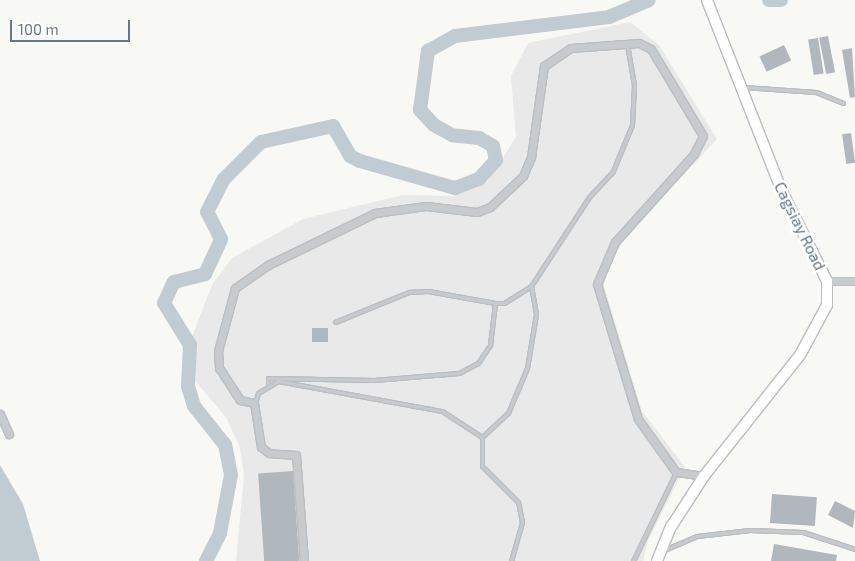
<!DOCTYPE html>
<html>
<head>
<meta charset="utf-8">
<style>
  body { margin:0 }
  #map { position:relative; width:855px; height:561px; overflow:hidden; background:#f8f8f4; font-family:"Exo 2",sans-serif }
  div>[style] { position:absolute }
  .built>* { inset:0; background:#e8e9e8 }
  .water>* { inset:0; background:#c0ccd1 }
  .river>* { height:14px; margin:-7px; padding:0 7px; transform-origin:7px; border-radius:7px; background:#c0ccd1 }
  .building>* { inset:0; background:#b0b8be; transform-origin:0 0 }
  .roads { filter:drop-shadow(1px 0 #babec2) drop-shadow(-1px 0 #babec2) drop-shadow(0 1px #babec2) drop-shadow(0 -1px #babec2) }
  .lane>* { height:3px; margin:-1.5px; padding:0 1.5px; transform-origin:1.5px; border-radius:1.5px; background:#c7cbce }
  .street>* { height:7px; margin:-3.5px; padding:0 3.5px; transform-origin:3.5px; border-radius:3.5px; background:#c7cbce }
  .primary>* { height:10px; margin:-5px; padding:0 5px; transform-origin:5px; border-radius:5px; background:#fff }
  span { translate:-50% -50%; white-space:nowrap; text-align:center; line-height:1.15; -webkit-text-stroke:5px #fff; paint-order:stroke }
  .street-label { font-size:16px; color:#647888 }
  .scale { position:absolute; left:10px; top:20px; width:120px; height:22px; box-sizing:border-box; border:2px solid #647888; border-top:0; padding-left:6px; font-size:15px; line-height:18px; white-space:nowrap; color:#647888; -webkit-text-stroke:4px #fff; paint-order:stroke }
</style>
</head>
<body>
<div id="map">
  <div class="built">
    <div style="clip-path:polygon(630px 22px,659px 45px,717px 139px,626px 237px,609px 261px,604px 286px,642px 411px,685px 467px,648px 541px,643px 561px,236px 561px,244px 475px,240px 448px,226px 417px,196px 382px,192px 337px,212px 285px,232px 258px,303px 219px,403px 195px,453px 196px,488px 181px,516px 137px,511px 76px,528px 43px)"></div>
  </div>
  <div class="water">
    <div style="clip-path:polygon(0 465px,23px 504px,40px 561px,0 561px)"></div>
  </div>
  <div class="river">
    <div style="left:769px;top:0;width:12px"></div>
    <div style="left:206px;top:561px;width:31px;rotate:-63deg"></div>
    <div style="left:220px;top:533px;width:59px;rotate:-79.3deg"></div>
    <div style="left:231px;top:475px;width:31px;rotate:-101deg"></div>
    <div style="left:225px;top:445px;width:50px;rotate:-128.5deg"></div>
    <div style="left:194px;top:406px;width:21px;rotate:-107deg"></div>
    <div style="left:188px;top:386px;width:41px;rotate:-87.2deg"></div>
    <div style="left:190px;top:345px;width:49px;rotate:-121.8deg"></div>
    <div style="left:164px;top:303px;width:23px;rotate:-65deg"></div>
    <div style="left:174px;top:282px;width:32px;rotate:-14deg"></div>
    <div style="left:205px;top:274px;width:38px;rotate:-65deg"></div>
    <div style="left:221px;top:239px;width:30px;rotate:-117deg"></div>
    <div style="left:207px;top:212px;width:37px;rotate:-63deg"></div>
    <div style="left:224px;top:179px;width:52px;rotate:-45deg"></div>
    <div style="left:261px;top:142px;width:74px;rotate:-12.5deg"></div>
    <div style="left:333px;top:126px;width:34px;rotate:60deg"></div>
    <div style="left:350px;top:156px;width:11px;rotate:27deg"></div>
    <div style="left:360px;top:161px;width:99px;rotate:15.9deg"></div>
    <div style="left:455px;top:188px;width:26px;rotate:-21deg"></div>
    <div style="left:479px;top:179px;width:25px;rotate:-48deg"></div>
    <div style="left:496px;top:160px;width:14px;rotate:-102deg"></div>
    <div style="left:493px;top:146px;width:16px;rotate:-150deg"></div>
    <div style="left:479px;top:138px;width:27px;rotate:-174deg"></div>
    <div style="left:452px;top:135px;width:21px;rotate:-151deg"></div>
    <div style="left:434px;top:125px;width:21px;rotate:-133deg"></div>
    <div style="left:420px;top:110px;width:60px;rotate:-82.3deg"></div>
    <div style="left:428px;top:51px;width:31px;rotate:-29deg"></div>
    <div style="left:455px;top:36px;width:155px;rotate:-7deg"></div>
    <div style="left:609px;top:17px;width:43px;rotate:-23deg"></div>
  </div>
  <div class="building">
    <div style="left:828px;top:36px;width:37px;height:9px;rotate:79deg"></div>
    <div style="left:818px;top:38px;width:36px;height:10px;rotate:81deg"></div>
    <div style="left:784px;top:45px;width:17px;height:27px;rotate:65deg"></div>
    <div style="clip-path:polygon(852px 48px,855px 97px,850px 98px,842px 50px)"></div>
    <div style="left:851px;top:133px;width:30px;height:9px;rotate:82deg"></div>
    <div style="left:328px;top:328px;width:14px;height:16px;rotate:90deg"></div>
    <div style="left:293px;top:471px;width:90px;height:35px;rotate:86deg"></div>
    <div style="left:772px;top:494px;width:45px;height:29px;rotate:4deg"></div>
    <div style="clip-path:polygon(835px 501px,855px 511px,853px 528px,828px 515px)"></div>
    <div style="clip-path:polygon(774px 544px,837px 555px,836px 561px,771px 561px)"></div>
  </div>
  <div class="roads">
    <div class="lane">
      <div style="left:743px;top:87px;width:73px;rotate:3.9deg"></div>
      <div style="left:816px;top:92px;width:29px;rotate:22deg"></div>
      <div style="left:335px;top:322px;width:80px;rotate:-22.1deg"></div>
      <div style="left:409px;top:292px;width:19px;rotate:-3deg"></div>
      <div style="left:428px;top:291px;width:68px;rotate:10.2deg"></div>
      <div style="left:495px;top:303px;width:9px"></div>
      <div style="left:504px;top:303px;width:32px;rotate:-32deg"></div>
      <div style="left:268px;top:383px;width:5px;rotate:-90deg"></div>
      <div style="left:268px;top:378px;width:106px;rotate:1.1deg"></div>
      <div style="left:374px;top:380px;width:85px;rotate:-4.7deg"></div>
      <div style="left:459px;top:373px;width:21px;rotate:-28deg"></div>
      <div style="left:478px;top:363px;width:22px;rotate:-56deg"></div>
      <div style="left:490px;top:345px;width:42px;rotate:-83.2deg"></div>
      <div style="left:255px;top:403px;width:10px;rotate:-73deg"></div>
      <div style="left:258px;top:393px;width:23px;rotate:-31deg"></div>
      <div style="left:278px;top:381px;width:167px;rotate:10.4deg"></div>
      <div style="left:442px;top:411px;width:48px;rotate:33deg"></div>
      <div style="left:664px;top:550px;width:36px;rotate:-23deg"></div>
      <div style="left:697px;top:536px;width:53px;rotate:-6.5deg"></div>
      <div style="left:750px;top:530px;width:53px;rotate:2.2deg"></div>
      <div style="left:803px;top:532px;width:55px;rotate:18.1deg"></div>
      <div style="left:511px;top:561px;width:41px;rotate:-74.2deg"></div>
      <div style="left:522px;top:522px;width:20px;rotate:-101deg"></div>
      <div style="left:518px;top:502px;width:51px;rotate:-135deg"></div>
      <div style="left:482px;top:466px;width:29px;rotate:-90deg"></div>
      <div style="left:482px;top:437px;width:35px;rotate:-43deg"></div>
      <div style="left:508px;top:413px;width:49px;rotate:-67.1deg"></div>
      <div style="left:527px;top:368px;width:55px;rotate:-80.5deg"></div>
      <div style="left:536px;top:314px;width:28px;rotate:-100deg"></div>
      <div style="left:531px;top:286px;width:106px;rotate:-56.9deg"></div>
      <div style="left:589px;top:197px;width:35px;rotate:-47deg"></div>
      <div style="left:613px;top:171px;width:50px;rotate:-67.6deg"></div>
      <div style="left:632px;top:125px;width:40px;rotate:-87.1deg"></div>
      <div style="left:634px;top:85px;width:42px;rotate:-99.7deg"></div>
      <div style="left:633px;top:561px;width:99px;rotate:-64.2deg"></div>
    </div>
    <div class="street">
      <div style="left:827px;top:281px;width:28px"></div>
      <div style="left:0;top:414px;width:22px;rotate:66deg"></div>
      <div style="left:304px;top:561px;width:106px;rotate:-94.3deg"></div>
      <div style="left:296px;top:455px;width:27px;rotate:-176deg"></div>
      <div style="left:269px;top:453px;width:10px;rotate:-143deg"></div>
      <div style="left:261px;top:447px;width:45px;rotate:-99deg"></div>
      <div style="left:254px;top:403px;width:14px;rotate:-168deg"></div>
      <div style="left:240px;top:400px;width:38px;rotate:-123deg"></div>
      <div style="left:219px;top:368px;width:17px;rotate:-93deg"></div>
      <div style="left:218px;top:351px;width:65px;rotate:-74.9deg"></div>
      <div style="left:235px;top:288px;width:40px;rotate:-34.9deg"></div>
      <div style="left:268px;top:265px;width:119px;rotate:-25.9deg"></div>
      <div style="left:375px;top:213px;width:51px;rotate:-7.8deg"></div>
      <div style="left:426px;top:206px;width:51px;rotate:6.7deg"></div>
      <div style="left:477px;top:212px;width:14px;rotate:-21deg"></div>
      <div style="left:490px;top:207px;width:45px;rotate:-43.2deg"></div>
      <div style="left:523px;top:176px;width:21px;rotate:-67deg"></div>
      <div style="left:531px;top:157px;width:92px;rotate:-81.9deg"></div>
      <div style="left:544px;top:66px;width:32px;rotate:-34deg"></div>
      <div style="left:571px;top:48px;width:68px;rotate:-4.2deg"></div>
      <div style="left:639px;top:43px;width:13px;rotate:27deg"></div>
      <div style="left:651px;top:49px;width:101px;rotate:59.1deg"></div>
      <div style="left:703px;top:136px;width:20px;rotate:117deg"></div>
      <div style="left:694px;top:154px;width:118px;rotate:131.9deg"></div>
      <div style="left:615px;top:242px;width:46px;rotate:113.2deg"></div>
      <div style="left:597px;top:284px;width:141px;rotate:73.1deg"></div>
      <div style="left:638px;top:419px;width:65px;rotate:54.4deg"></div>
      <div style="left:676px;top:472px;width:28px;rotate:8deg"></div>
    </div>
    <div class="primary">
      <div style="left:657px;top:561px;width:37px;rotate:-68deg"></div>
      <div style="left:671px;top:527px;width:61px;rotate:-57.1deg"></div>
      <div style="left:704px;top:476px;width:154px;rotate:-51.6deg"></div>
      <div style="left:800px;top:355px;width:57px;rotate:-61.6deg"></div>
      <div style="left:827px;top:305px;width:24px;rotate:-90deg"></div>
      <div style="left:827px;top:281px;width:103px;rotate:-116.6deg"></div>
      <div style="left:781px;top:189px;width:203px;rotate:-111.4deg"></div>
    </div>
  </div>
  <div class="street-label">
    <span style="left:800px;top:226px;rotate:64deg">Cagsiay Road</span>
  </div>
  <div class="scale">100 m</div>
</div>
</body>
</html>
